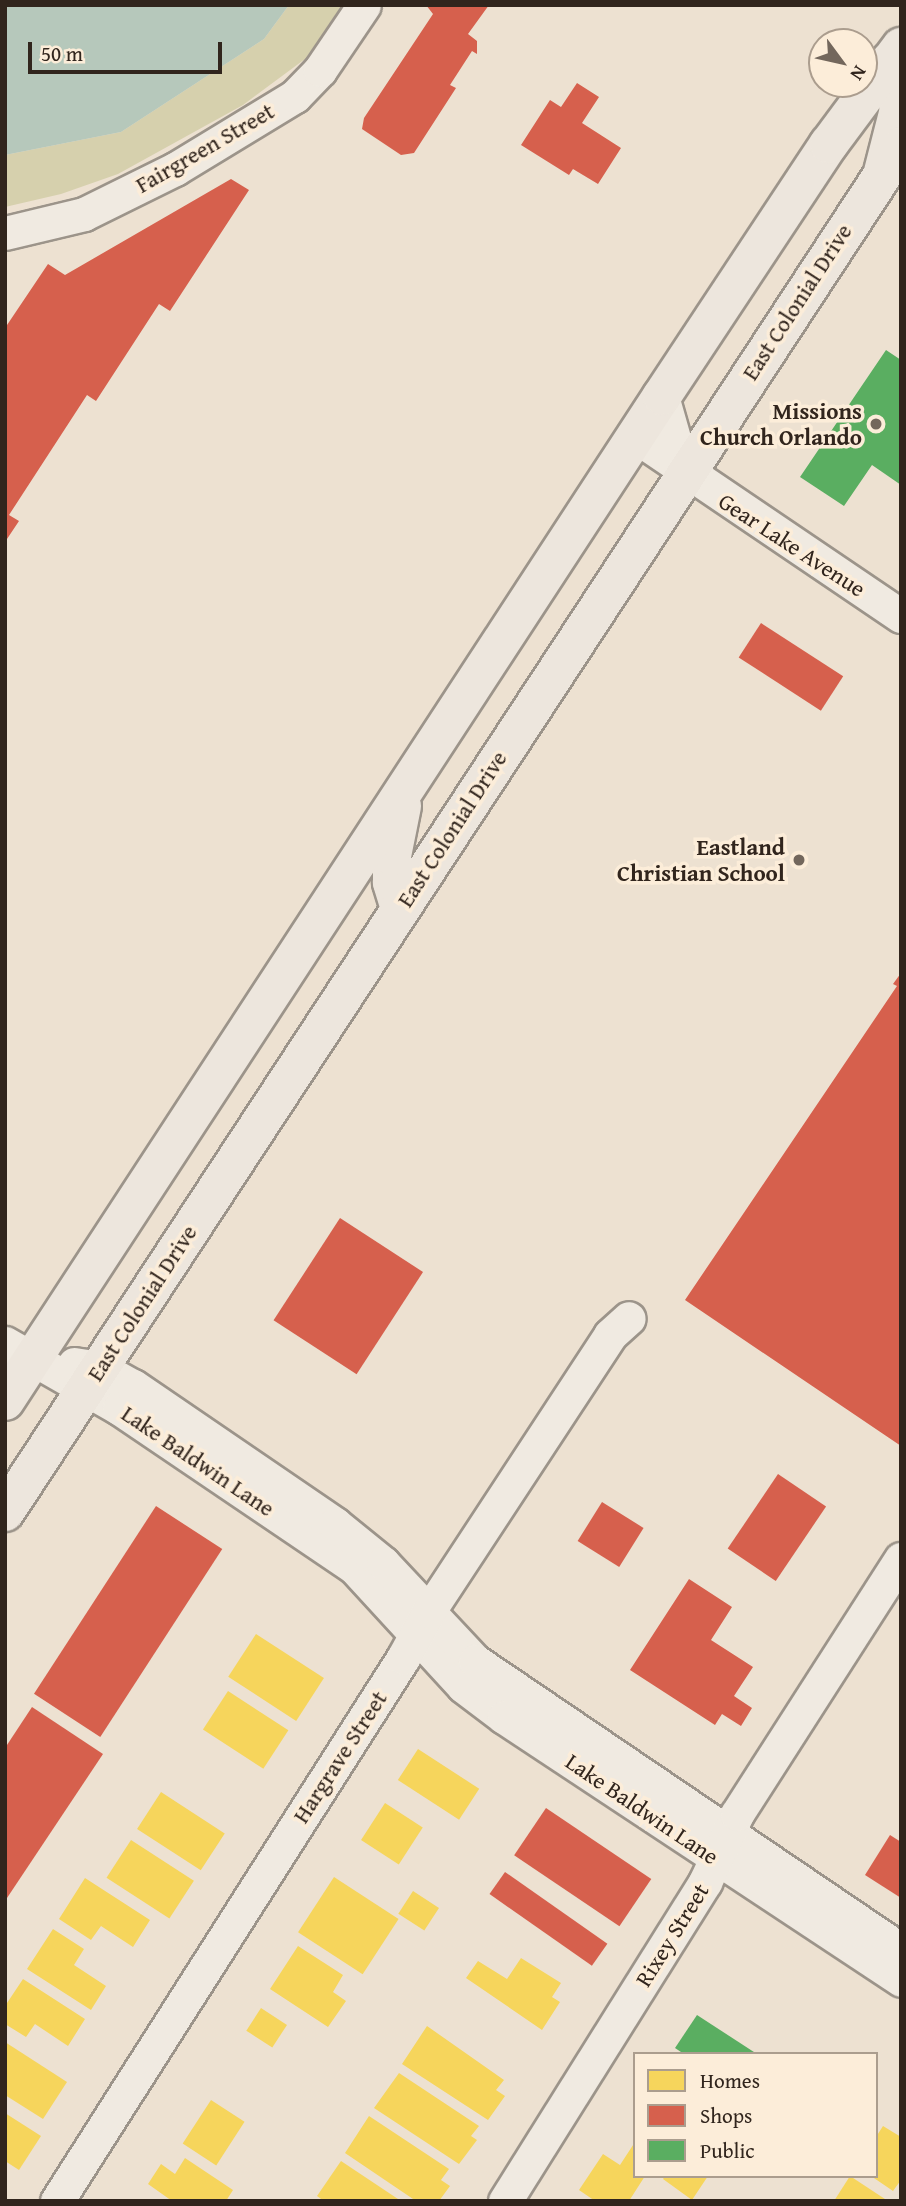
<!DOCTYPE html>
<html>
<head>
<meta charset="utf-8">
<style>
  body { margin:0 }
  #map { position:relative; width:906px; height:2206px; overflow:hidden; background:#ede1d1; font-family:"Gentium Book Plus",serif }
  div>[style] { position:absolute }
  .green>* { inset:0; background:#d6d0ad }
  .water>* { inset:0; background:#b6c8bb }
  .homes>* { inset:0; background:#f6d55c; transform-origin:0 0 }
  .shops>* { inset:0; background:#d6604d; transform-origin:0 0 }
  .public>* { inset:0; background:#5aae61 }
  .roads { filter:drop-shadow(2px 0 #9c948a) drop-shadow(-2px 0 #9c948a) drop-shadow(0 2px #9c948a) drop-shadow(0 -2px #9c948a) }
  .minor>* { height:33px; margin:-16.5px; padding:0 16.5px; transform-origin:16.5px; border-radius:16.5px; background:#f0eae1 }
  .highway>* { height:38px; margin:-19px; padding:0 19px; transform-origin:19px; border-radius:19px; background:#ede6dd }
  .dots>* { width:19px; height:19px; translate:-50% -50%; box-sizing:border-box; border:4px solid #fcedd9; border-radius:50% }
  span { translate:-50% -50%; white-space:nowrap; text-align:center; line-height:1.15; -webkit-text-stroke:7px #fcedd9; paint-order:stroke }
  .street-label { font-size:23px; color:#31251d }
  .poi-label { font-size:23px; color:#31251d; font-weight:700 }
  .right { translate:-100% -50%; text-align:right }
  .frame { position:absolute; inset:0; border:7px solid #31251d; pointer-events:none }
  .legend { position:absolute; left:633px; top:2052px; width:245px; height:126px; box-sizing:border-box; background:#fcedd9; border:2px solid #ab9d8e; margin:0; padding:9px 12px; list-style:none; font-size:21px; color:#31251d }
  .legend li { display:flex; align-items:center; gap:14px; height:35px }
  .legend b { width:35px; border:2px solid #ab9d8e }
  .north { position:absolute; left:808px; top:28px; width:70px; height:70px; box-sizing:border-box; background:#fcedd9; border:2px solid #ab9d8e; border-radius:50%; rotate:123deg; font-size:19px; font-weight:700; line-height:28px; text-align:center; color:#31251d }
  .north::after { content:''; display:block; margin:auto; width:24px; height:32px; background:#73675c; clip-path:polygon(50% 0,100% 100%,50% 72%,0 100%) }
  .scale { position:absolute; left:28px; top:42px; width:194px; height:32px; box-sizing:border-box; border:4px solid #31251d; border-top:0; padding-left:9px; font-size:21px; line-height:24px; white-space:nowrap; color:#31251d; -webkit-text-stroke:5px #fcedd9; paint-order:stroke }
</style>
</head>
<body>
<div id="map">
  <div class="green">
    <div style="clip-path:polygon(289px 5px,347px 5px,305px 59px,243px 105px,118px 174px,61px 194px,5px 207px,5px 155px,121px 132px,264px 39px)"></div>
  </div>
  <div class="water">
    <div style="clip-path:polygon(5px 5px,289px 5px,264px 39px,121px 132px,5px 155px)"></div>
  </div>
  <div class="homes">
    <div style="left:256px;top:1634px;width:81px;height:51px;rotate:33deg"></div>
    <div style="left:228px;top:1691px;width:72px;height:46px;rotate:33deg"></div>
    <div style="left:418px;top:1749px;width:73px;height:37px;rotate:33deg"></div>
    <div style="left:161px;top:1792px;width:76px;height:44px;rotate:33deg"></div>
    <div style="left:385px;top:1803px;width:45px;height:44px;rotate:33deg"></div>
    <div style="left:131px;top:1840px;width:75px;height:45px;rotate:33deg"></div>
    <div style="left:334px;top:1877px;width:77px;height:66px;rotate:33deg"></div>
    <div style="clip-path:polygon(85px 1878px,150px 1920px,133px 1947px,101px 1926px,91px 1940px,59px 1919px)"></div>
    <div style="left:413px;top:1891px;width:31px;height:27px;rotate:33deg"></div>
    <div style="clip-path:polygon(53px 1929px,84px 1949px,74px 1965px,106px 1986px,91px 2010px,27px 1969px)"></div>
    <div style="clip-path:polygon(298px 1946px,343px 1975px,333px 1992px,346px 2001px,328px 2027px,270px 1989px)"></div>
    <div style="clip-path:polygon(521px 1958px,561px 1983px,552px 1997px,560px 2002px,542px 2030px,466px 1978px,478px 1961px,507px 1979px)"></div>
    <div style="clip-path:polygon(23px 1979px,85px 2019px,68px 2046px,35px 2024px,26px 2037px,5px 2024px,5px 2006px)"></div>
    <div style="left:261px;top:2008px;width:31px;height:27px;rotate:33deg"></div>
    <div style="clip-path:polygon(427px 2026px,504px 2080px,496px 2090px,505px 2096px,488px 2120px,402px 2064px)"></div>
    <div style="clip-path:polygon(5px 2042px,67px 2082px,43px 2119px,5px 2095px)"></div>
    <div style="clip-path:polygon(399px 2073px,479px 2126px,471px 2136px,477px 2140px,459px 2164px,374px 2108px)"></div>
    <div style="left:211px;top:2100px;width:40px;height:52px;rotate:33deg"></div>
    <div style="clip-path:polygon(5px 2113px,41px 2136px,19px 2170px,5px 2161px)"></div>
    <div style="clip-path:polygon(369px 2116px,449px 2169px,441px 2180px,450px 2186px,439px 2201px,416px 2201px,345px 2153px)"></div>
    <div style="clip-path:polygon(883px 2126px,901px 2137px,901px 2180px,893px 2191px,871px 2176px,876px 2176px,876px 2137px)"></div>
    <div style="clip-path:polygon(635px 2142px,635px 2176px,645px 2176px,629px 2201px,595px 2201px,579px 2190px,603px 2154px,620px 2165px)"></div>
    <div style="clip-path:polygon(185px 2158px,233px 2190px,226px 2201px,172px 2201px,148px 2184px,161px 2164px,175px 2174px)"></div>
    <div style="clip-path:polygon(341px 2161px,401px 2201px,324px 2201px,317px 2196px)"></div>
    <div style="clip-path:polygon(665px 2176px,708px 2176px,692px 2200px,663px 2179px)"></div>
    <div style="clip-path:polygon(850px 2176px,888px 2201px,834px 2201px)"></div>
  </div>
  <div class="shops">
    <div style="clip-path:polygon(426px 5px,489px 5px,468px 34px,477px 41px,477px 54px,472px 51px,450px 85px,456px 88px,414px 153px,401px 155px,362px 129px,364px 118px,433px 14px)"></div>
    <div style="clip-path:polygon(577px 83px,599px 97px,582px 123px,621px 148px,598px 184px,573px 169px,569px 175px,521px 145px,550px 100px,561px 107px)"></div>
    <div style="clip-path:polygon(231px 179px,249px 190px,170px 311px,159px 304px,96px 401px,87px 395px,9px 515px,19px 521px,5px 542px,5px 328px,48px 264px,65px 275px)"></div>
    <div style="left:761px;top:623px;width:98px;height:41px;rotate:33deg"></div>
    <div style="clip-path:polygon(901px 973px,901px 1446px,685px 1300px,897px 986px,893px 984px)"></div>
    <div style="left:340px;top:1218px;width:99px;height:122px;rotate:33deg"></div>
    <div style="left:778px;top:1474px;width:58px;height:90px;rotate:34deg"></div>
    <div style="left:602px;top:1502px;width:49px;height:46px;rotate:32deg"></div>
    <div style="left:156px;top:1506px;width:79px;height:224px;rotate:33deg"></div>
    <div style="clip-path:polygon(689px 1579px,732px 1607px,711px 1640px,753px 1667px,734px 1696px,752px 1708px,741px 1726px,722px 1714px,715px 1725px,630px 1670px)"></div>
    <div style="clip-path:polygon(32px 1707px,103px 1754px,5px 1901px,5px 1748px)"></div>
    <div style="left:546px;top:1808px;width:127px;height:57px;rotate:34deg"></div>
    <div style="clip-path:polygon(890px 1835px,901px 1842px,901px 1898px,865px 1875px)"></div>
    <div style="left:505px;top:1872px;width:125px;height:27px;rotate:35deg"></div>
  </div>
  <div class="public">
    <div style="clip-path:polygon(886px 350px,901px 360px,901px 485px,872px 465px,844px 506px,800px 477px)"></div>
    <div style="clip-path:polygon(697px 2015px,757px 2054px,684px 2054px,675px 2048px)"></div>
  </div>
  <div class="roads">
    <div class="minor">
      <div style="left:5px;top:233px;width:81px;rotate:-13.5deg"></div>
      <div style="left:84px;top:214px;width:102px;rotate:-26.3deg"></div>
      <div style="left:175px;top:169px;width:140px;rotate:-31.3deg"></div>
      <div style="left:295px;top:96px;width:36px;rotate:-46deg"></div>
      <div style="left:320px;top:70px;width:78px;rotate:-55.9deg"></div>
      <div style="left:662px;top:396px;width:80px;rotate:74.1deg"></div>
      <div style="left:635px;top:436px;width:321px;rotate:34.1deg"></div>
      <div style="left:5px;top:1343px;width:131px;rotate:29.7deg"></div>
      <div style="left:119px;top:1408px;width:284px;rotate:34.1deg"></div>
      <div style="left:354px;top:1567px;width:161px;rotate:47.5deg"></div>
      <div style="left:463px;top:1686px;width:51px;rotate:37.1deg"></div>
      <div style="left:504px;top:1717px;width:476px;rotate:33.5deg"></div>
      <div style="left:74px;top:1364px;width:26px;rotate:9deg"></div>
      <div style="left:100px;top:1368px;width:38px;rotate:29deg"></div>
      <div style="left:133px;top:1386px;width:245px;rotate:34.3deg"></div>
      <div style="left:335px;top:1524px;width:62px;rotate:39.1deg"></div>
      <div style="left:383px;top:1563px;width:134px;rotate:46.8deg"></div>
      <div style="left:475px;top:1661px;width:515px;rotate:34.15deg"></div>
      <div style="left:57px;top:2201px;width:644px;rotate:-57.49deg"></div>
      <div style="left:403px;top:1658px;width:54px;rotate:-61deg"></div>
      <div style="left:429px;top:1611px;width:330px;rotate:-56.7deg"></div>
      <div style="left:610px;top:1335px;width:25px;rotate:-42deg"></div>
      <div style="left:505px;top:2201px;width:377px;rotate:-57.9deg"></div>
      <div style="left:705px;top:1882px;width:75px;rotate:-64.8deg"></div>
      <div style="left:737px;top:1814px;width:303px;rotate:-57.3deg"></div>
    </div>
    <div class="highway">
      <div style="left:883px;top:172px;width:65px;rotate:-75.7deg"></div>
      <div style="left:899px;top:109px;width:49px;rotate:-100.6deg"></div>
      <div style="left:400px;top:909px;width:28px;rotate:-107deg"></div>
      <div style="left:392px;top:882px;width:26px;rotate:-90deg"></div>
      <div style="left:392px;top:856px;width:51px;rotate:-78.7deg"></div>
      <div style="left:5px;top:1401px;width:1201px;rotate:-56.83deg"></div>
      <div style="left:662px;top:396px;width:302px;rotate:-56.5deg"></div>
      <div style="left:829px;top:144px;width:121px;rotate:-53.4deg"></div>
      <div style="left:5px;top:1512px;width:1633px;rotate:-56.72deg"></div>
    </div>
  </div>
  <div class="dots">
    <div style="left:876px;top:424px;background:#73675c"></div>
    <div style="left:799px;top:860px;background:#73675c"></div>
  </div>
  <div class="street-label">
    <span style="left:205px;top:148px;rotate:-30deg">Fairgreen Street</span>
    <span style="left:797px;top:302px;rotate:-57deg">East Colonial Drive</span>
    <span style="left:792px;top:545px;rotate:33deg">Gear Lake Avenue</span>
    <span style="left:452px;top:829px;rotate:-57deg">East Colonial Drive</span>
    <span style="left:142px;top:1303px;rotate:-57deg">East Colonial Drive</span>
    <span style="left:198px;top:1461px;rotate:34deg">Lake Baldwin Lane</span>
    <span style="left:340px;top:1757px;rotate:-57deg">Hargrave Street</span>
    <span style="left:642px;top:1809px;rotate:34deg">Lake Baldwin Lane</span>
    <span style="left:672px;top:1935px;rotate:-58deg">Rixey Street</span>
  </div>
  <div class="poi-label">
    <span class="right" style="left:862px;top:424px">Missions<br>Church Orlando</span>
    <span class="right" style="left:785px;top:860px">Eastland<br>Christian School</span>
  </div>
  <div class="frame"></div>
  <ul class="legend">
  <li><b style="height:19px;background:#f6d55c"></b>Homes</li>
  <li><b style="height:19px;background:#d6604d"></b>Shops</li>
  <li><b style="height:19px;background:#5aae61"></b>Public</li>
  </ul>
  <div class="north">N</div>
  <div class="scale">50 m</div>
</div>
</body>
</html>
